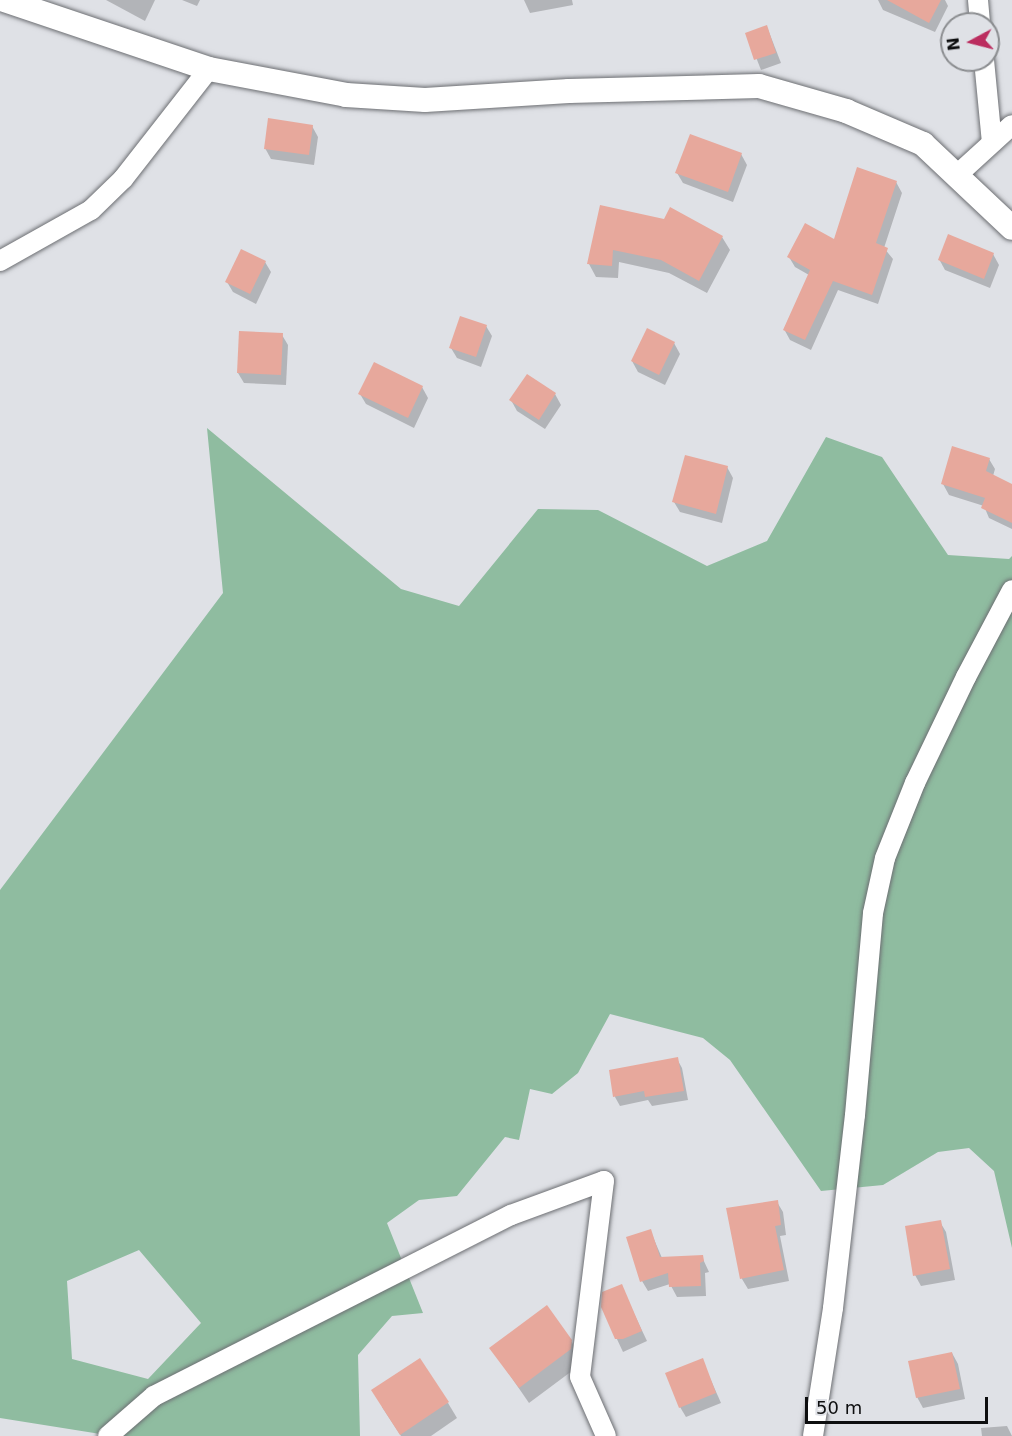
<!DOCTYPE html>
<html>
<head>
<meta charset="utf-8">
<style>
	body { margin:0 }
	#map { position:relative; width:1012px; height:1436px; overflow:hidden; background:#dfe1e6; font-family:"DejaVu Sans",sans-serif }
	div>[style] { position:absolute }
	.green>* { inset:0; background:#8fbca0 }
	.shadow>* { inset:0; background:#0003 }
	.building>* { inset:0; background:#e7a89c }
	.roads { filter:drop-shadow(0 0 2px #6d6f73) drop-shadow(0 0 2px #6d6f73) }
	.minor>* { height:20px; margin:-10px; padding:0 10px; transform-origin:10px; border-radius:10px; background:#fff }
	.tertiary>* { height:24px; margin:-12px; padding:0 12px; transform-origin:12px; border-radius:12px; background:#fff }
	span { translate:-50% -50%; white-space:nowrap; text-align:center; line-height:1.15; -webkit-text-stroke:5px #dfe1e6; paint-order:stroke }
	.north { position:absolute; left:940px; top:12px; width:60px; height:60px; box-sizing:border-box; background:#dfe1e6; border:2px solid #8b8d90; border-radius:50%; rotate:263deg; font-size:16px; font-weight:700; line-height:24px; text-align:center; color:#0d0e0f }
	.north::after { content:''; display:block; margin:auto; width:21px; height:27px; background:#bb2d5f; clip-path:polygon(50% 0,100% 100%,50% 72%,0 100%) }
	.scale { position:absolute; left:805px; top:1397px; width:183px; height:27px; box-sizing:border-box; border:3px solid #0d0e0f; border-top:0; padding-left:8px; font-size:18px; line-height:21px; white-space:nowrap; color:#0d0e0f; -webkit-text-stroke:4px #dfe1e6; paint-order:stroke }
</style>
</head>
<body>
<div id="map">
	<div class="green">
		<i style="clip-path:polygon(evenodd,207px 428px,401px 589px,459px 606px,538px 509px,598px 510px,707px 566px,767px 541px,826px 437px,882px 457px,948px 555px,1009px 559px,1012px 556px,1012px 1248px,994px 1171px,969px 1148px,938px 1152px,883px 1185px,821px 1191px,730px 1060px,703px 1038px,610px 1014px,578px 1073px,552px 1094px,530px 1089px,519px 1140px,505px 1137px,457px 1196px,419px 1200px,387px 1223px,423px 1313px,392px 1316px,358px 1355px,360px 1436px,113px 1436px,0 1418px,0 890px,223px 593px,207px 428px,139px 1250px,201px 1323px,148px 1379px,72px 1359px,67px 1281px,139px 1250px)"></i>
	</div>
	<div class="shadow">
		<i style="clip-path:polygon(106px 0,155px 0,145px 21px)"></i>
		<i style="clip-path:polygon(182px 0,200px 0,197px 6px)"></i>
		<i style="clip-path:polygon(524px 0,572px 0,573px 5px,530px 13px)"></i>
		<i style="clip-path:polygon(878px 0,945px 0,948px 6px,935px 32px,883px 10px)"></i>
		<i style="clip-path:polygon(767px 27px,781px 63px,761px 70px,747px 34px)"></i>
		<i style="clip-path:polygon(312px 126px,318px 137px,314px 165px,271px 159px,265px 148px)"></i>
		<i style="clip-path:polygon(741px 154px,747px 165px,733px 202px,683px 183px,677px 173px)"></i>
		<i style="clip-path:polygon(896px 182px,902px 193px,884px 248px,893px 259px,878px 304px,838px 290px,811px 350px,790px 340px,784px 329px,809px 275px,795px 267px,789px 257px,834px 241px)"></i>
		<i style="clip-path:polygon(601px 207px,722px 237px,730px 250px,707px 293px,669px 273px,619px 262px,618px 278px,596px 277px,589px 264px)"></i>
		<i style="clip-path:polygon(993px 254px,999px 265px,990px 288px,945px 270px,939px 259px)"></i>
		<i style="clip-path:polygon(265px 262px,271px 272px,256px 304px,233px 292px,227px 282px)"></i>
		<i style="clip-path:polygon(486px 326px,492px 336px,481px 367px,457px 358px,451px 348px)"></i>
		<i style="clip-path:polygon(282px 335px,288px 345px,286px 385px,244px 383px,238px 373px)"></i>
		<i style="clip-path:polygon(674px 343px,680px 354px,665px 385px,638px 372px,632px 361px)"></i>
		<i style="clip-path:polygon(527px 376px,555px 394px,561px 405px,545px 429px,517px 411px,511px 400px)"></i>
		<i style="clip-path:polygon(422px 387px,428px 398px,414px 428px,366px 404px,360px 394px)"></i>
		<i style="clip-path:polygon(989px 459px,995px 469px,993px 476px,1012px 485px,1012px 529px,989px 518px,984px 506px,949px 495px,943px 484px)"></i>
		<i style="clip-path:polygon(727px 467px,733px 478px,722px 523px,680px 512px,674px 502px)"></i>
		<i style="clip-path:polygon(677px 1059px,682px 1068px,688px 1100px,652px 1106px,648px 1100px,620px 1106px,615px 1097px,610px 1071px)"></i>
		<i style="clip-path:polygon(777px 1202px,783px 1212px,786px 1235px,780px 1236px,789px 1281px,748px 1289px,742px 1279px,728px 1209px)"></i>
		<i style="clip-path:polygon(940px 1222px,946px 1232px,955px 1280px,921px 1286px,915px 1275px)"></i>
		<i style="clip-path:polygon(650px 1230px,662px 1258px,702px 1257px,709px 1272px,705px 1273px,706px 1296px,677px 1297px,670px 1284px,648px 1291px,642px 1281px)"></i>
		<i style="clip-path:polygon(621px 1286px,647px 1341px,623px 1352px,602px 1307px)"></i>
		<i style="clip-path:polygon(571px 1341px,581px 1357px,580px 1365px,529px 1403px,491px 1348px)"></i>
		<i style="clip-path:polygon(952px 1353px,958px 1364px,965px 1399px,923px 1408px,917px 1397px)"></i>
		<i style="clip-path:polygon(702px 1360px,721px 1403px,686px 1417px,680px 1407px)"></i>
		<i style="clip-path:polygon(448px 1403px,457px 1418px,431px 1436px,401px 1436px,382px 1407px)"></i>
		<i style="clip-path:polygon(1007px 1426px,1012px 1436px,982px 1436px,981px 1428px)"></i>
	</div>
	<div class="building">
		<i style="clip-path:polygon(887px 0,941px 0,929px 23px)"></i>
		<i style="clip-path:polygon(767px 25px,776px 53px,754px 60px,745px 33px)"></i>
		<i style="clip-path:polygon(268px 118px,313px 125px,309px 155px,264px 149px)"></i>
		<i style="clip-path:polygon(690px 134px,742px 153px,728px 192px,675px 173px)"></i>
		<i style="clip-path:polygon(857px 167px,897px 181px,876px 243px,888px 248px,872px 295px,833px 281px,805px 340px,783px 330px,810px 270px,787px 257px,805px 223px,834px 239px)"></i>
		<i style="clip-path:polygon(600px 205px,664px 219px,670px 207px,723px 236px,699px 281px,661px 260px,613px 250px,612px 266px,587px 264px)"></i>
		<i style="clip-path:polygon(948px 234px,994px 253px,984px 279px,938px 260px)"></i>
		<i style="clip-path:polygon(241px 249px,266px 261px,250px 294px,225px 282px)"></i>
		<i style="clip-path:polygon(460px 316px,487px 325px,476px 357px,449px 348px)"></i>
		<i style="clip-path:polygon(647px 328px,675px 342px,659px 375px,631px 361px)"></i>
		<i style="clip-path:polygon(239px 331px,283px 333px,281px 375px,237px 373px)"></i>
		<i style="clip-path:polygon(374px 362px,423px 386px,408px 418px,358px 394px)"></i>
		<i style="clip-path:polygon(527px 374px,556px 393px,539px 420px,509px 400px)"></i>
		<i style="clip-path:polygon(952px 446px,990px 458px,986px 471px,1012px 484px,1012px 523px,981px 508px,985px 498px,941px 484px)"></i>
		<i style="clip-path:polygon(685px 455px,728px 466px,716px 514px,672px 502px)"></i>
		<i style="clip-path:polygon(678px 1057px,684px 1091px,645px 1097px,644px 1091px,613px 1097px,609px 1070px)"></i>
		<i style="clip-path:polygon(778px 1200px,781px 1225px,775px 1226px,784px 1270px,740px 1279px,726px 1208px)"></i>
		<i style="clip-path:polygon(941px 1220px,950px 1269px,913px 1276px,905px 1226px)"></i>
		<i style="clip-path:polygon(651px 1229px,660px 1257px,703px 1255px,704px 1261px,700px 1263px,701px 1286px,669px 1287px,668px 1273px,640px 1282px,626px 1237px)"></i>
		<i style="clip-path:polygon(622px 1284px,642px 1331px,623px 1339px,615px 1339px,601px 1307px,602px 1292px)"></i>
		<i style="clip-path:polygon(547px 1305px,572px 1340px,571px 1349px,519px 1388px,489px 1348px)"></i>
		<i style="clip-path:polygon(952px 1352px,960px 1389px,916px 1398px,908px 1361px)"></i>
		<i style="clip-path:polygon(420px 1358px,449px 1402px,400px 1435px,371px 1390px)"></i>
		<i style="clip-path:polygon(703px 1358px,716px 1393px,679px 1408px,665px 1373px)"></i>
	</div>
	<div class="roads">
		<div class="minor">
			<i style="left:978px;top:0;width:24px;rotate:85deg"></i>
			<i style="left:984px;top:60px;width:83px;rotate:84.5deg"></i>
			<i style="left:957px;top:175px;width:74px;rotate:-42.3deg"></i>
			<i style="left:0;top:261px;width:104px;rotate:-29.3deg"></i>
			<i style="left:91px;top:210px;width:45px;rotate:-44.1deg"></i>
			<i style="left:123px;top:179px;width:140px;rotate:-52deg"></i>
			<i style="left:108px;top:1436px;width:61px;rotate:-41deg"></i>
			<i style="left:154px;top:1396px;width:400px;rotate:-26.9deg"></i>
			<i style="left:511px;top:1215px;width:99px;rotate:-20.1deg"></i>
			<i style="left:604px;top:1181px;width:197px;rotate:97deg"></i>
			<i style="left:580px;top:1377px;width:64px;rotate:66.2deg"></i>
			<i style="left:813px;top:1436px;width:130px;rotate:-81.1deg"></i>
			<i style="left:833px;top:1308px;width:194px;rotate:-83.5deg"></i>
			<i style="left:855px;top:1115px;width:203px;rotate:-84.9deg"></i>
			<i style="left:873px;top:913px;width:56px;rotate:-77.7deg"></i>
			<i style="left:885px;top:858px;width:81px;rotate:-68.2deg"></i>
			<i style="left:915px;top:783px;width:118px;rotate:-64.3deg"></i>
			<i style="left:966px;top:677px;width:98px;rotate:-62.1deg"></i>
		</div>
		<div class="tertiary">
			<i style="left:4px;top:0;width:216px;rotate:18.6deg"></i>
			<i style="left:209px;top:69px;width:139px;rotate:10.7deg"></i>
			<i style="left:346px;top:95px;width:79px;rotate:3.6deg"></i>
			<i style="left:425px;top:100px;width:144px;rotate:-3.6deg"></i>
			<i style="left:569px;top:91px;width:190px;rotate:-1.5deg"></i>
			<i style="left:759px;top:86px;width:91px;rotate:16deg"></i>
			<i style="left:846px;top:111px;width:84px;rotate:23.2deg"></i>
			<i style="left:923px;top:144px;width:122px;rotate:43.3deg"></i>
		</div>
	</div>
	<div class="north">N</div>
	<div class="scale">50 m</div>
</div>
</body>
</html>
